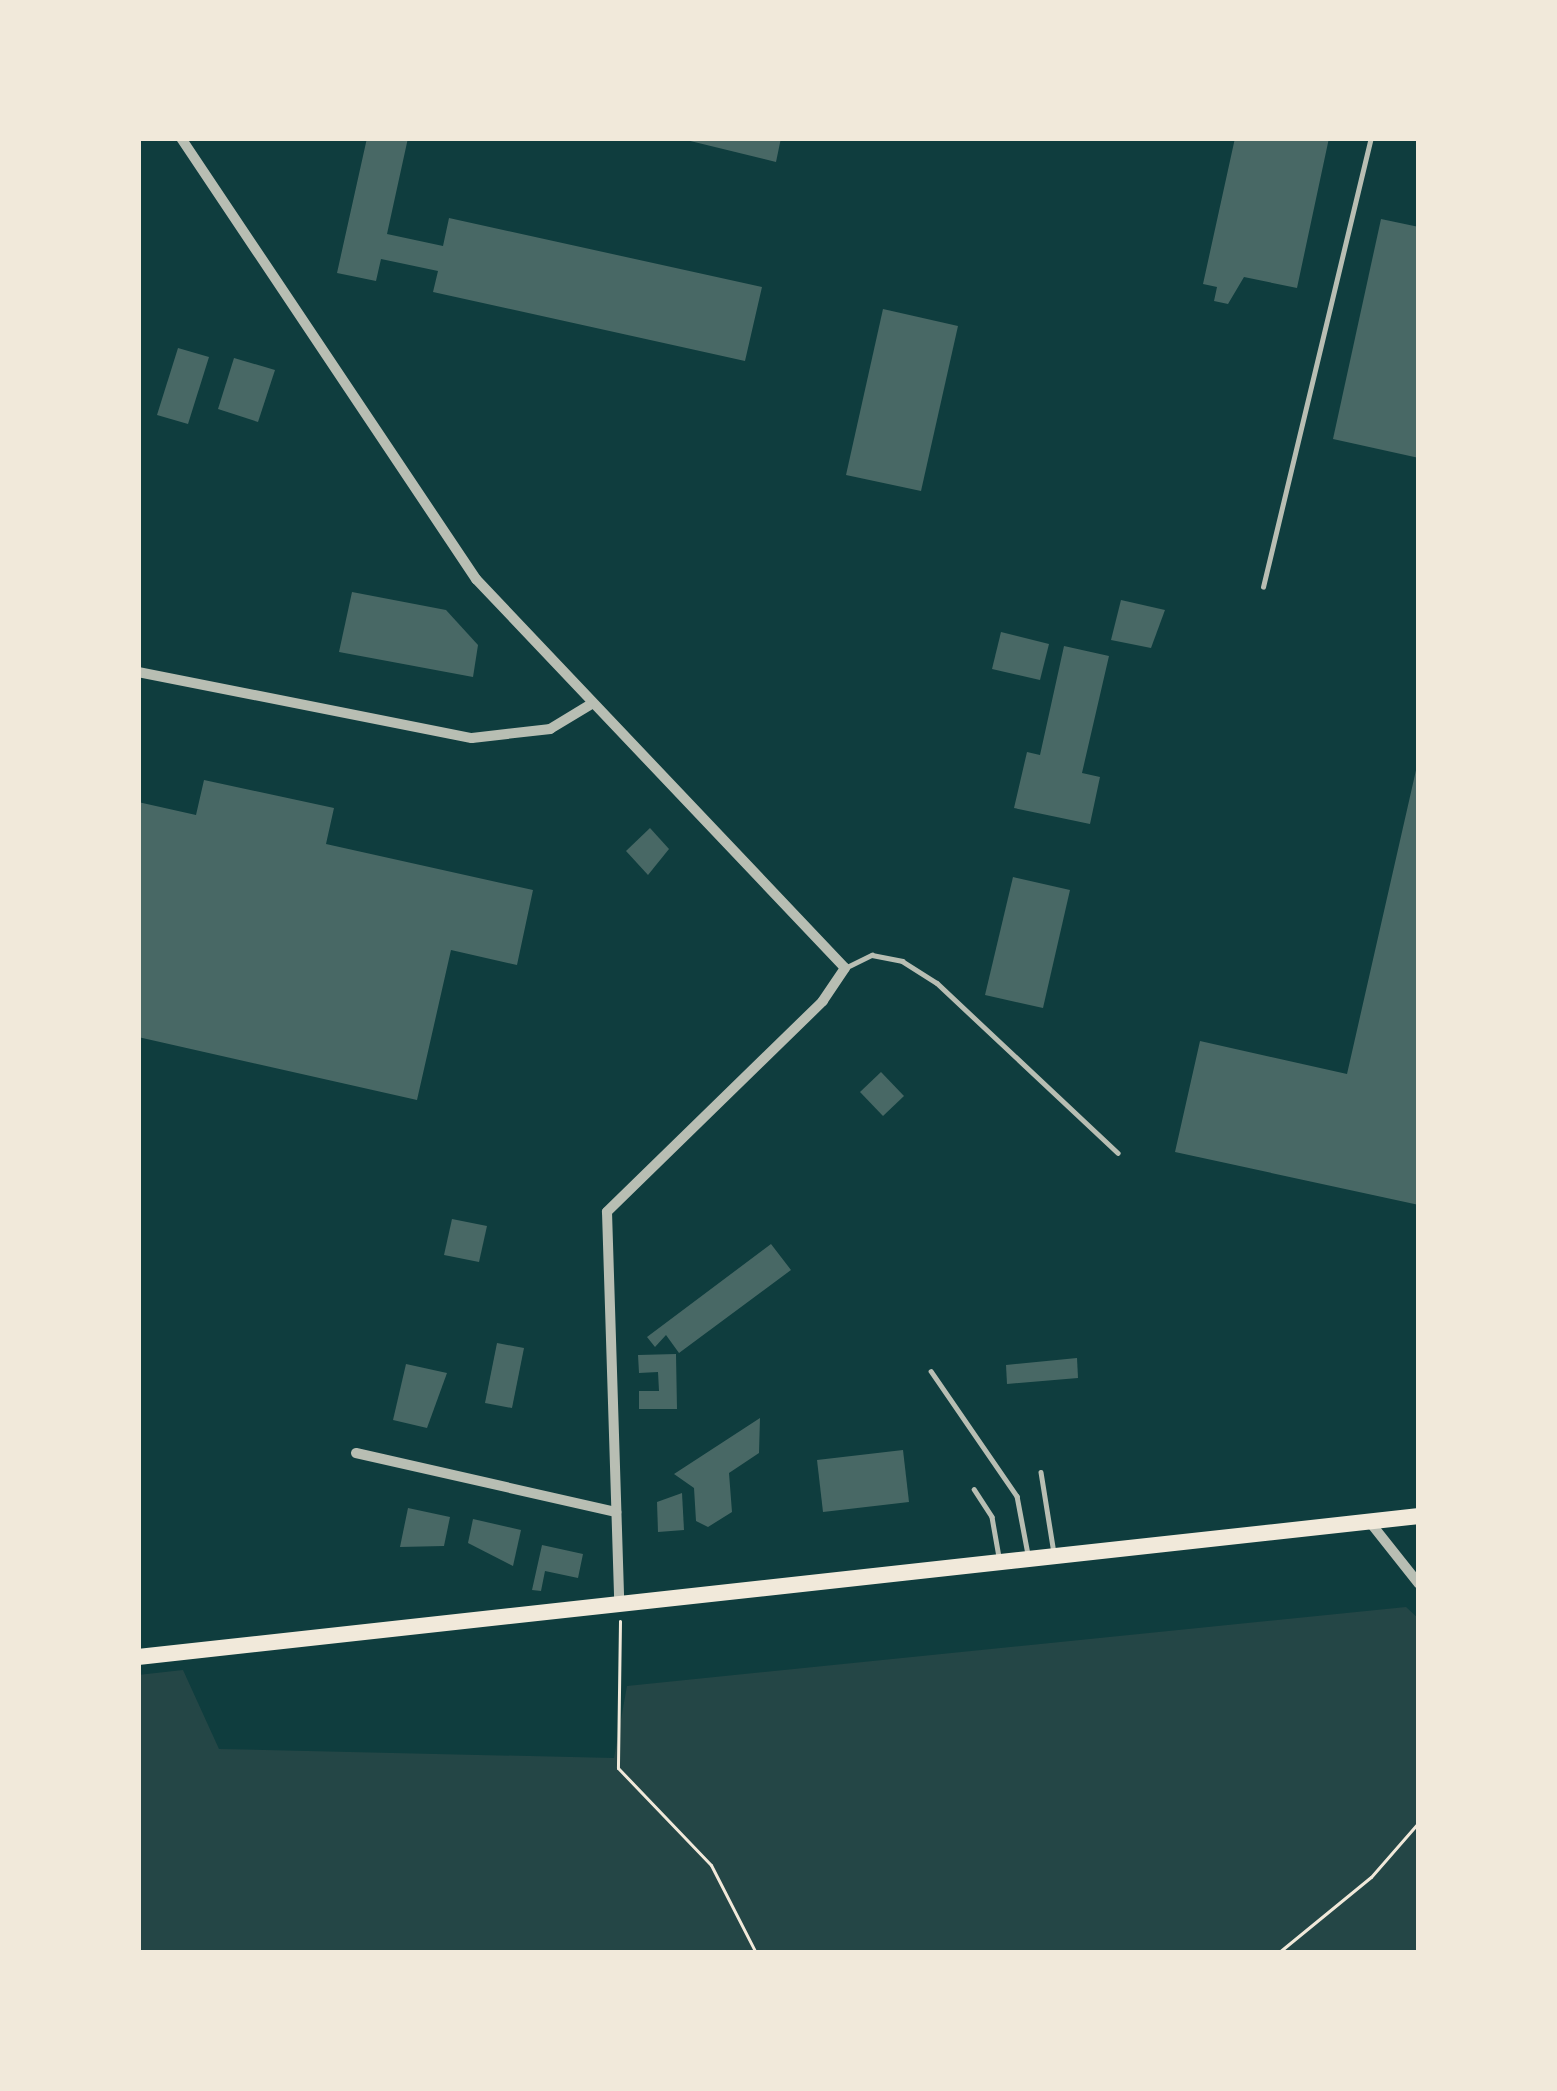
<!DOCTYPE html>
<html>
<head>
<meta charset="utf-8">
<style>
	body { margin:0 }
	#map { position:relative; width:1557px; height:2091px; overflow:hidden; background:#0f3d3e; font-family:"Noto Serif",serif }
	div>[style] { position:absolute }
	.green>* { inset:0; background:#244646 }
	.building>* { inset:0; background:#486865 }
	.path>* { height:3px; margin:-1.5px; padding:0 1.5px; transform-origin:1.5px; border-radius:1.5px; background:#f1e9da }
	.service>* { height:4.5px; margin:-2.25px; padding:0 2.25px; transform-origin:2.25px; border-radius:2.25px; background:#b8beb3 }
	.minor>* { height:10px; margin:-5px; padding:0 5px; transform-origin:5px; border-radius:5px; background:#b8beb3 }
	.primary>* { height:16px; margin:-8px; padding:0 8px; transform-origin:8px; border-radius:8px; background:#f1e9da }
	span { translate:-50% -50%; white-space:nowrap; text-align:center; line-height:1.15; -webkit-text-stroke:9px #f1e9da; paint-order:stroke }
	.frame { position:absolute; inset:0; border:141px solid #f1e9da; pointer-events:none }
</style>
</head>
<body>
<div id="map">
	<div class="green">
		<i style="clip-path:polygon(1406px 1607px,1419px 1619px,1419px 1953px,138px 1953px,138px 1675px,183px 1670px,219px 1749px,614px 1758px,627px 1686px)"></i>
	</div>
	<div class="building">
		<i style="clip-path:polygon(367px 138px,408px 138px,387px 234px,443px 246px,449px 218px,762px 287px,745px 361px,433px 292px,438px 271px,381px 259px,376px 281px,337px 273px)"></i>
		<i style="clip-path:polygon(678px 138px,781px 138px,776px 162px)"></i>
		<i style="clip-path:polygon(1235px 138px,1329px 138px,1297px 288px,1244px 277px,1228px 304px,1214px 301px,1217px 287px,1203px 284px)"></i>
		<i style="clip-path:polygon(1381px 219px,1419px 227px,1419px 458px,1333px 439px)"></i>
		<i style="clip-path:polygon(883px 309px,958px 326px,921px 491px,846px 475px)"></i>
		<i style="clip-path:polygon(178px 348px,209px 357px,188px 424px,157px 415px)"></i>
		<i style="clip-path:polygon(234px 358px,275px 370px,258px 422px,218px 409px)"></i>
		<i style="clip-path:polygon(352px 592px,446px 610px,478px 645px,473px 677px,339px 652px)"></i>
		<i style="clip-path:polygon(1121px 600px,1165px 610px,1151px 648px,1111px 640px)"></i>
		<i style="clip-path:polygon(1001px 632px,1049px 644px,1040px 680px,992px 669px)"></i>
		<i style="clip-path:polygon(1064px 646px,1109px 656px,1082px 773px,1100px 777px,1090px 824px,1014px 808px,1027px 752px,1040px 755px)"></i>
		<i style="clip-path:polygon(1419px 757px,1419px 1205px,1175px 1152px,1200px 1041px,1347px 1074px)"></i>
		<i style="clip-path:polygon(204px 780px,334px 808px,326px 844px,533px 890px,517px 965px,451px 950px,417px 1100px,138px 1037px,138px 802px,196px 815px)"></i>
		<i style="clip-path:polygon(650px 828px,669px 849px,648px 875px,626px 851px)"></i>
		<i style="clip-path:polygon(1013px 877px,1070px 890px,1043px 1008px,985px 995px)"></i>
		<i style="clip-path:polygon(881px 1072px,904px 1096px,883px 1116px,860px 1092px)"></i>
		<i style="clip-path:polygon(452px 1219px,487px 1226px,479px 1262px,444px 1255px)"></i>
		<i style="clip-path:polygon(771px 1244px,791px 1270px,679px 1353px,666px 1335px,655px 1347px,647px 1337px)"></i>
		<i style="clip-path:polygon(497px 1343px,524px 1348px,512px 1408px,485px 1403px)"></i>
		<i style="clip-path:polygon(676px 1354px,677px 1409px,639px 1409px,639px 1391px,659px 1391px,658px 1372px,639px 1373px,638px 1355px)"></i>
		<i style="clip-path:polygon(1077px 1358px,1078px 1378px,1007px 1384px,1006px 1365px)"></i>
		<i style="clip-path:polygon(406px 1364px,447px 1373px,427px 1428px,393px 1420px)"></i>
		<i style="clip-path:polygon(760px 1418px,759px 1453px,729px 1473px,732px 1512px,708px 1527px,696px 1521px,694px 1488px,674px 1474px)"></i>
		<i style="clip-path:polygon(903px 1450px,909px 1502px,823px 1512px,817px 1460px)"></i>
		<i style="clip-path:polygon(682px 1493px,684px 1530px,658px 1532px,657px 1502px)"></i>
		<i style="clip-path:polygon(408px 1508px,450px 1517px,444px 1546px,400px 1547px)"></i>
		<i style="clip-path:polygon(473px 1519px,521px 1530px,513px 1566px,468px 1543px)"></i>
		<i style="clip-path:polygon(542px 1545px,583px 1554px,578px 1578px,545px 1571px,541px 1591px,532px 1590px)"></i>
	</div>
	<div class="path">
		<i style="left:620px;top:1621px;width:147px;rotate:90.8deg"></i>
		<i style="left:618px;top:1768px;width:134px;rotate:46.2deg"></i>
		<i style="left:711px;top:1865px;width:99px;rotate:62.9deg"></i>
		<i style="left:1278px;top:1953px;width:120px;rotate:-39.3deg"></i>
		<i style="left:1371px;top:1877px;width:73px;rotate:-48.9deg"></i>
	</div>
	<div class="service">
		<i style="left:1263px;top:587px;width:462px;rotate:-76.5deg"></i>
		<i style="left:845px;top:968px;width:30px;rotate:-26deg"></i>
		<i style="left:872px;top:955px;width:31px;rotate:11deg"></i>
		<i style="left:902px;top:961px;width:41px;rotate:32.2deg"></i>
		<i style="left:937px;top:983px;width:248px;rotate:43.2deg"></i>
		<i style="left:931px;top:1371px;width:152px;rotate:55.5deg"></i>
		<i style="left:1017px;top:1496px;width:59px;rotate:79.3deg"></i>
		<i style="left:1041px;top:1472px;width:82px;rotate:80.9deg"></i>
		<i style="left:974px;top:1489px;width:33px;rotate:57deg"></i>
		<i style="left:992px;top:1517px;width:39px;rotate:80deg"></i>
	</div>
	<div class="minor">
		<i style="left:181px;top:138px;width:531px;rotate:56.22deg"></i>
		<i style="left:476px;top:579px;width:536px;rotate:46.51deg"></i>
		<i style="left:845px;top:968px;width:40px;rotate:124deg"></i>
		<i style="left:823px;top:1001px;width:302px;rotate:135.7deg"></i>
		<i style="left:607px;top:1212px;width:391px;rotate:88.2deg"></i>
		<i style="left:138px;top:672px;width:340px;rotate:11.2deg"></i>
		<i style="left:472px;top:738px;width:79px;rotate:-6.6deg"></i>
		<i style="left:550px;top:729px;width:50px;rotate:-31.2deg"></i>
		<i style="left:356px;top:1453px;width:267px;rotate:12.8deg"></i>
		<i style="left:1369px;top:1521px;width:80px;rotate:51.6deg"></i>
	</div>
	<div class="primary">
		<i style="left:138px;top:1657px;width:1289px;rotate:-6.28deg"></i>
	</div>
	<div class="frame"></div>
</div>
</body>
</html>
